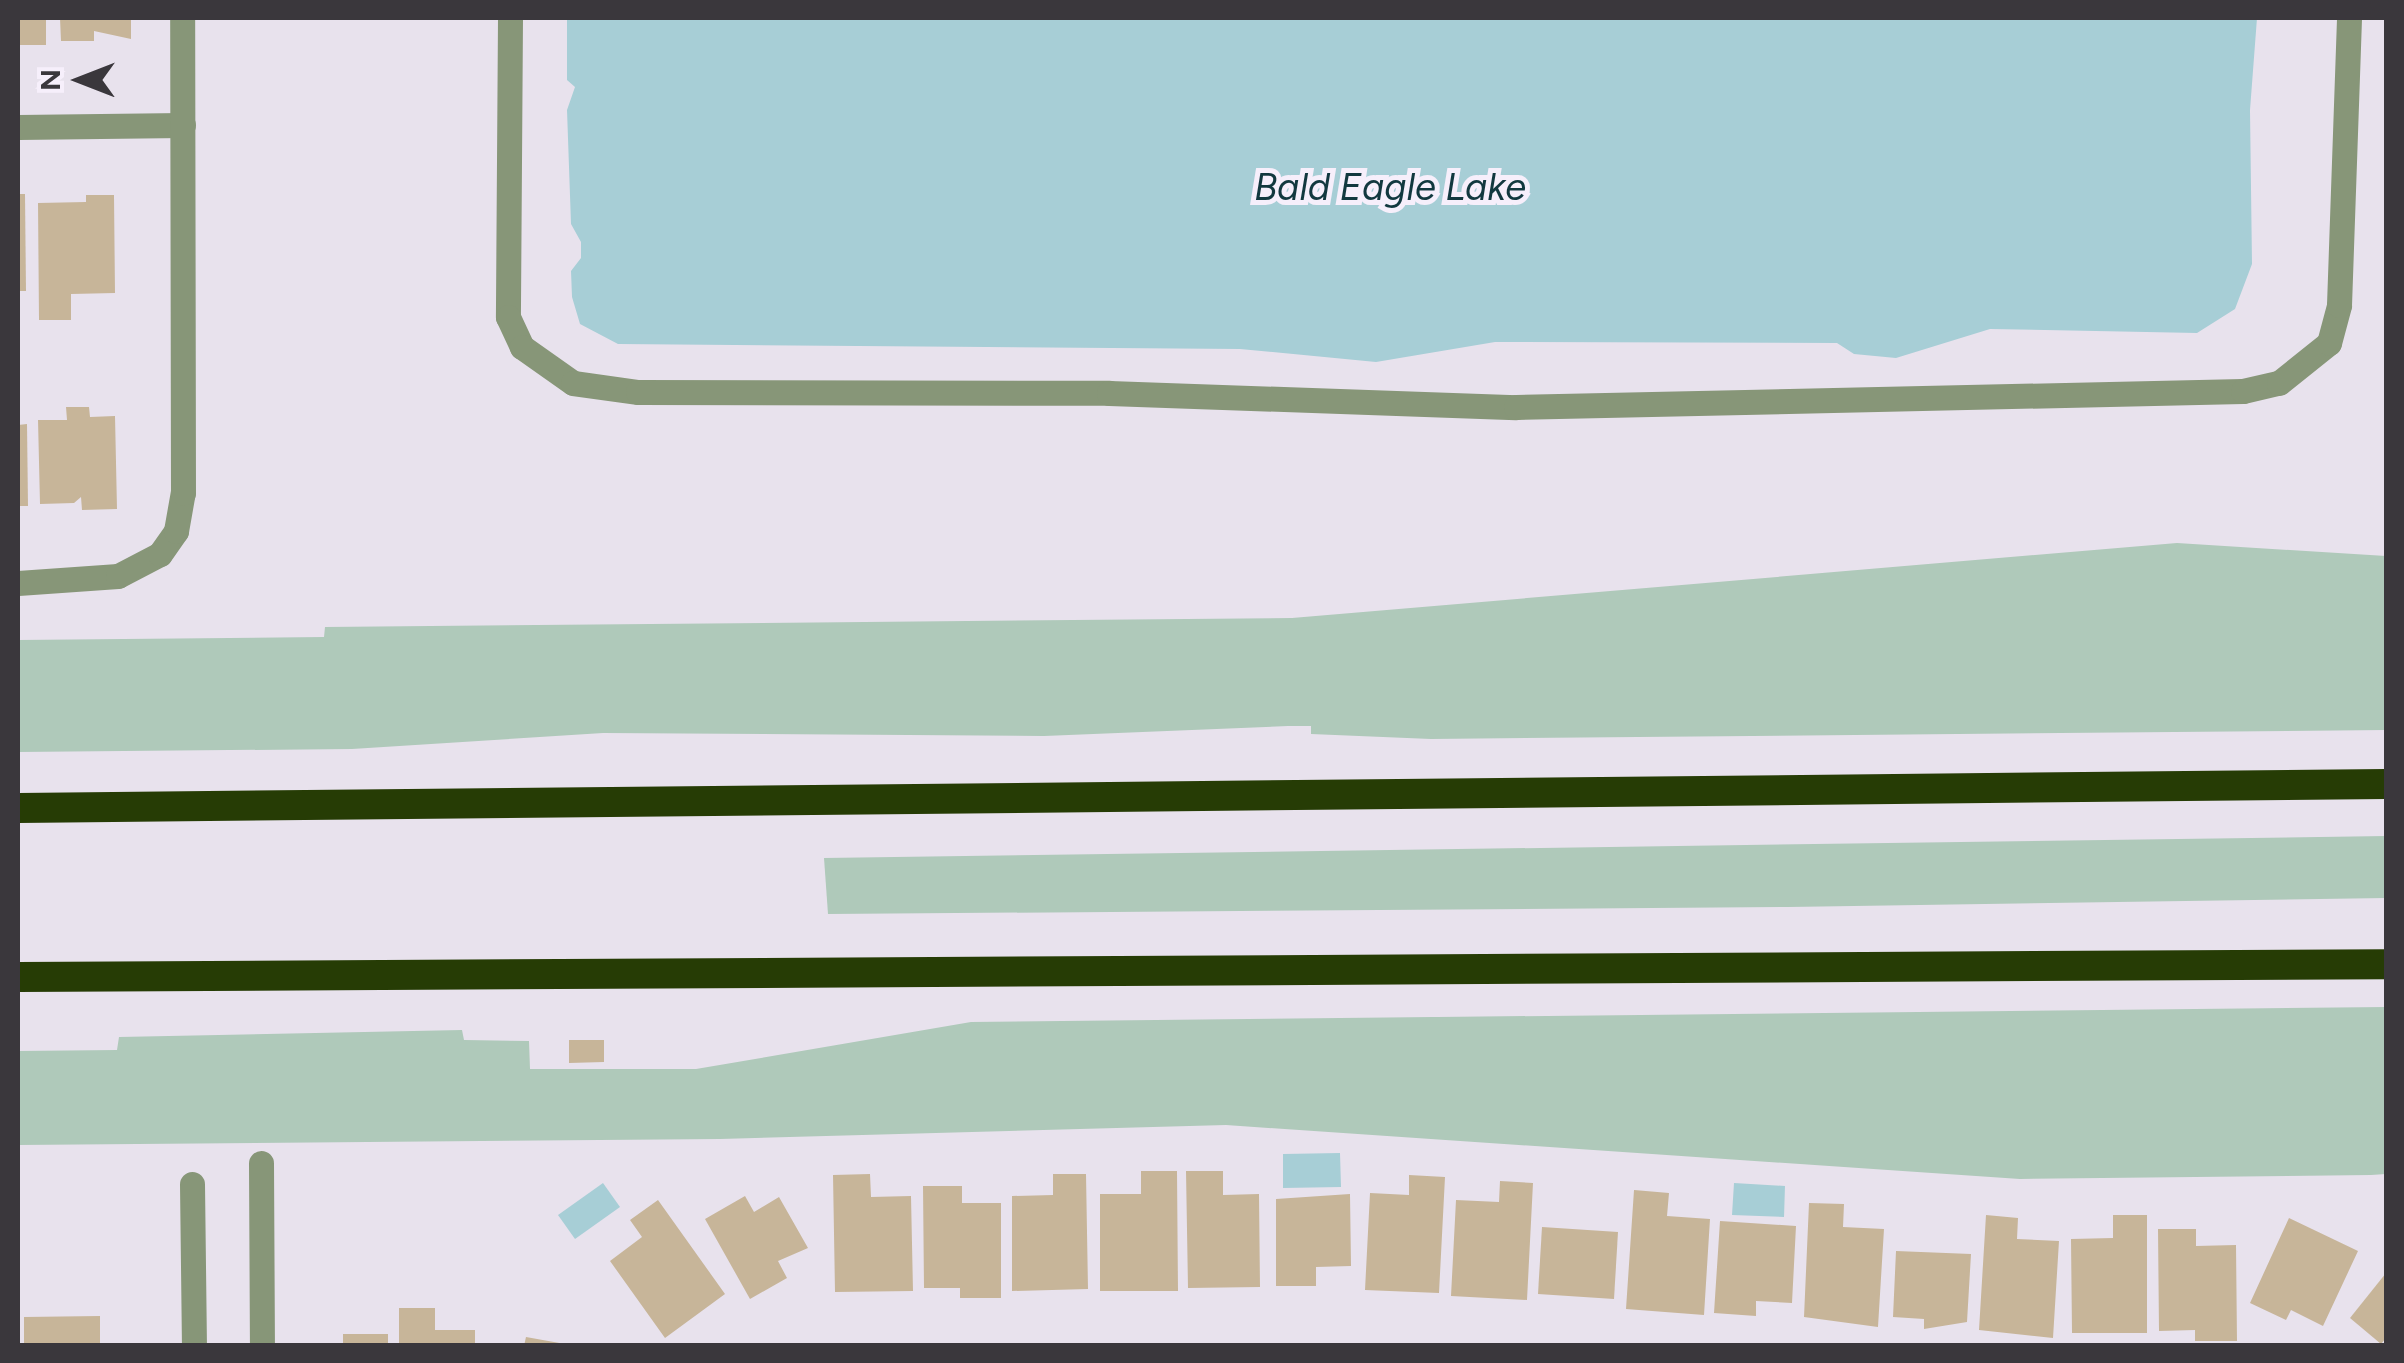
<!DOCTYPE html>
<html>
<head>
<meta charset="utf-8">
<style>
	body { margin:0 }
	#map { position:relative; width:2404px; height:1363px; overflow:hidden; background:#e8e2ed; font-family:Figtree,sans-serif }
	div>[style] { position:absolute }
	.green>* { inset:0; background:#afc9ba }
	.water>* { inset:0; background:#a7ced6 }
	.building>* { inset:0; background:#c7b599 }
	.minor>* { height:25px; margin:-12.5px; padding:0 12.5px; transform-origin:12.5px; border-radius:12.5px; background:#879678 }
	.highway>* { height:30px; margin:-15px; padding:0 15px; transform-origin:15px; border-radius:15px; background:#263c05 }
	span { translate:-50% -50%; white-space:nowrap; text-align:center; line-height:1.15; -webkit-text-stroke:10px #f6effb; paint-order:stroke }
	.water-label { font-size:38px; color:#12383f; font-style:italic }
	.frame { position:absolute; inset:0; border:20px solid #3a373c; pointer-events:none }
	.north { position:absolute; left:30px; top:30px; width:100px; height:100px; -webkit-text-stroke:8px #f6effb; paint-order:stroke; rotate:270deg; font-size:28px; font-weight:700; line-height:40px; text-align:center; color:#3a373c }
	.north::after { content:''; display:block; margin:auto; width:35px; height:45px; background:#3a373c; clip-path:polygon(50% 0,100% 100%,50% 72%,0 100%) }
</style>
</head>
<body>
<div id="map">
	<div class="green">
		<i style="clip-path:polygon(2177px 543px,2386px 556px,2386px 730px,1431px 739px,1311px 734px,1311px 726px,1288px 726px,1044px 736px,603px 733px,352px 749px,18px 752px,18px 640px,324px 637px,325px 627px,1292px 618px)"></i>
		<i style="clip-path:polygon(2386px 836px,2386px 898px,1788px 907px,828px 914px,824px 858px)"></i>
		<i style="clip-path:polygon(2386px 1007px,2386px 1174px,2371px 1175px,2020px 1179px,1226px 1125px,720px 1139px,18px 1145px,18px 1051px,117px 1050px,119px 1037px,462px 1030px,464px 1040px,529px 1041px,530px 1069px,696px 1069px,971px 1022px)"></i>
	</div>
	<div class="water">
		<i style="clip-path:polygon(567px 18px,2257px 18px,2250px 110px,2252px 264px,2235px 309px,2197px 333px,1990px 329px,1896px 358px,1854px 354px,1837px 343px,1495px 342px,1376px 362px,1240px 349px,618px 344px,580px 324px,572px 297px,571px 271px,581px 258px,581px 242px,571px 224px,567px 110px,575px 87px,567px 80px)"></i>
		<i style="clip-path:polygon(1340px 1153px,1341px 1187px,1283px 1188px,1283px 1154px)"></i>
		<i style="clip-path:polygon(603px 1183px,620px 1207px,575px 1239px,558px 1215px)"></i>
		<i style="clip-path:polygon(1734px 1183px,1785px 1186px,1784px 1217px,1732px 1215px)"></i>
	</div>
	<div class="building">
		<i style="clip-path:polygon(18px 18px,46px 18px,46px 45px,18px 45px)"></i>
		<i style="clip-path:polygon(60px 18px,131px 18px,131px 39px,94px 31px,94px 41px,61px 41px)"></i>
		<i style="clip-path:polygon(18px 194px,25px 194px,26px 291px,18px 291px)"></i>
		<i style="clip-path:polygon(86px 195px,114px 195px,115px 293px,71px 294px,71px 320px,39px 320px,38px 203px,86px 202px)"></i>
		<i style="clip-path:polygon(66px 407px,89px 407px,90px 417px,115px 416px,117px 509px,82px 510px,81px 497px,74px 503px,40px 504px,38px 420px,67px 420px)"></i>
		<i style="clip-path:polygon(27px 424px,28px 506px,18px 506px,18px 425px)"></i>
		<i style="clip-path:polygon(569px 1040px,604px 1040px,604px 1062px,569px 1063px)"></i>
		<i style="clip-path:polygon(1141px 1171px,1177px 1171px,1178px 1291px,1100px 1291px,1100px 1194px,1141px 1194px)"></i>
		<i style="clip-path:polygon(1186px 1171px,1223px 1171px,1223px 1195px,1259px 1194px,1260px 1287px,1188px 1288px)"></i>
		<i style="clip-path:polygon(870px 1174px,871px 1197px,911px 1196px,913px 1291px,835px 1292px,833px 1175px)"></i>
		<i style="clip-path:polygon(1053px 1174px,1086px 1174px,1088px 1289px,1012px 1291px,1012px 1196px,1053px 1195px)"></i>
		<i style="clip-path:polygon(1409px 1175px,1445px 1177px,1439px 1293px,1365px 1290px,1370px 1193px,1409px 1195px)"></i>
		<i style="clip-path:polygon(1500px 1181px,1533px 1183px,1527px 1300px,1451px 1296px,1456px 1200px,1499px 1202px)"></i>
		<i style="clip-path:polygon(923px 1186px,962px 1186px,962px 1203px,1001px 1203px,1001px 1298px,960px 1298px,960px 1288px,924px 1288px)"></i>
		<i style="clip-path:polygon(1634px 1190px,1669px 1193px,1667px 1216px,1710px 1219px,1704px 1315px,1626px 1309px)"></i>
		<i style="clip-path:polygon(1350px 1194px,1351px 1266px,1316px 1267px,1316px 1286px,1276px 1286px,1276px 1199px)"></i>
		<i style="clip-path:polygon(745px 1196px,754px 1212px,779px 1197px,808px 1248px,778px 1261px,787px 1278px,750px 1299px,705px 1219px)"></i>
		<i style="clip-path:polygon(658px 1200px,725px 1294px,665px 1338px,610px 1261px,642px 1237px,630px 1220px)"></i>
		<i style="clip-path:polygon(1809px 1203px,1844px 1204px,1843px 1227px,1884px 1229px,1878px 1327px,1804px 1317px)"></i>
		<i style="clip-path:polygon(1986px 1215px,2018px 1218px,2017px 1239px,2059px 1241px,2053px 1338px,1979px 1330px)"></i>
		<i style="clip-path:polygon(2113px 1215px,2147px 1215px,2147px 1333px,2072px 1333px,2071px 1239px,2113px 1238px)"></i>
		<i style="clip-path:polygon(2289px 1218px,2358px 1251px,2323px 1326px,2291px 1310px,2286px 1320px,2250px 1303px)"></i>
		<i style="clip-path:polygon(1720px 1221px,1796px 1226px,1792px 1303px,1756px 1301px,1756px 1316px,1714px 1313px)"></i>
		<i style="clip-path:polygon(1542px 1227px,1618px 1232px,1614px 1299px,1538px 1294px)"></i>
		<i style="clip-path:polygon(2158px 1229px,2196px 1229px,2196px 1246px,2236px 1245px,2237px 1341px,2195px 1341px,2195px 1330px,2159px 1331px)"></i>
		<i style="clip-path:polygon(1896px 1251px,1971px 1254px,1967px 1322px,1924px 1329px,1924px 1319px,1893px 1317px)"></i>
		<i style="clip-path:polygon(2386px 1273px,2386px 1338px,2381px 1344px,2350px 1318px)"></i>
		<i style="clip-path:polygon(399px 1308px,435px 1308px,435px 1330px,475px 1330px,475px 1346px,399px 1346px)"></i>
		<i style="clip-path:polygon(100px 1316px,100px 1346px,24px 1346px,24px 1317px)"></i>
		<i style="clip-path:polygon(343px 1334px,388px 1334px,388px 1346px,343px 1346px)"></i>
		<i style="clip-path:polygon(526px 1337px,565px 1344px,565px 1346px,524px 1346px)"></i>
	</div>
	<div class="minor">
		<i style="left:510px;top:18px;width:299px;rotate:90.4deg"></i>
		<i style="left:508px;top:317px;width:33px;rotate:65deg"></i>
		<i style="left:522px;top:347px;width:62px;rotate:35.2deg"></i>
		<i style="left:573px;top:383px;width:66px;rotate:7.9deg"></i>
		<i style="left:638px;top:392px;width:471px;rotate:0.1deg"></i>
		<i style="left:1109px;top:393px;width:407px;rotate:2deg"></i>
		<i style="left:1516px;top:407px;width:727px;rotate:-1.26deg"></i>
		<i style="left:2243px;top:391px;width:37px;rotate:-13deg"></i>
		<i style="left:2279px;top:383px;width:64px;rotate:-38.7deg"></i>
		<i style="left:2329px;top:343px;width:39px;rotate:-75deg"></i>
		<i style="left:2339px;top:305px;width:287px;rotate:-88deg"></i>
		<i style="left:18px;top:127px;width:165px;rotate:-0.7deg"></i>
		<i style="left:18px;top:583px;width:100px;rotate:-4deg"></i>
		<i style="left:118px;top:576px;width:47px;rotate:-27.6deg"></i>
		<i style="left:160px;top:554px;width:28px;rotate:-55deg"></i>
		<i style="left:176px;top:531px;width:39px;rotate:-80deg"></i>
		<i style="left:183px;top:493px;width:475px;rotate:-90.1deg"></i>
		<i style="left:261px;top:1163px;width:183px;rotate:89.7deg"></i>
		<i style="left:192px;top:1184px;width:162px;rotate:89.3deg"></i>
	</div>
	<div class="highway">
		<i style="left:18px;top:808px;width:2368px;rotate:-0.58deg"></i>
		<i style="left:18px;top:977px;width:2368px;rotate:-0.31deg"></i>
	</div>
	<div class="water-label">
		<span style="left:1390px;top:188px">Bald Eagle Lake</span>
	</div>
	<div class="frame"></div>
	<div class="north">N</div>
</div>
</body>
</html>
